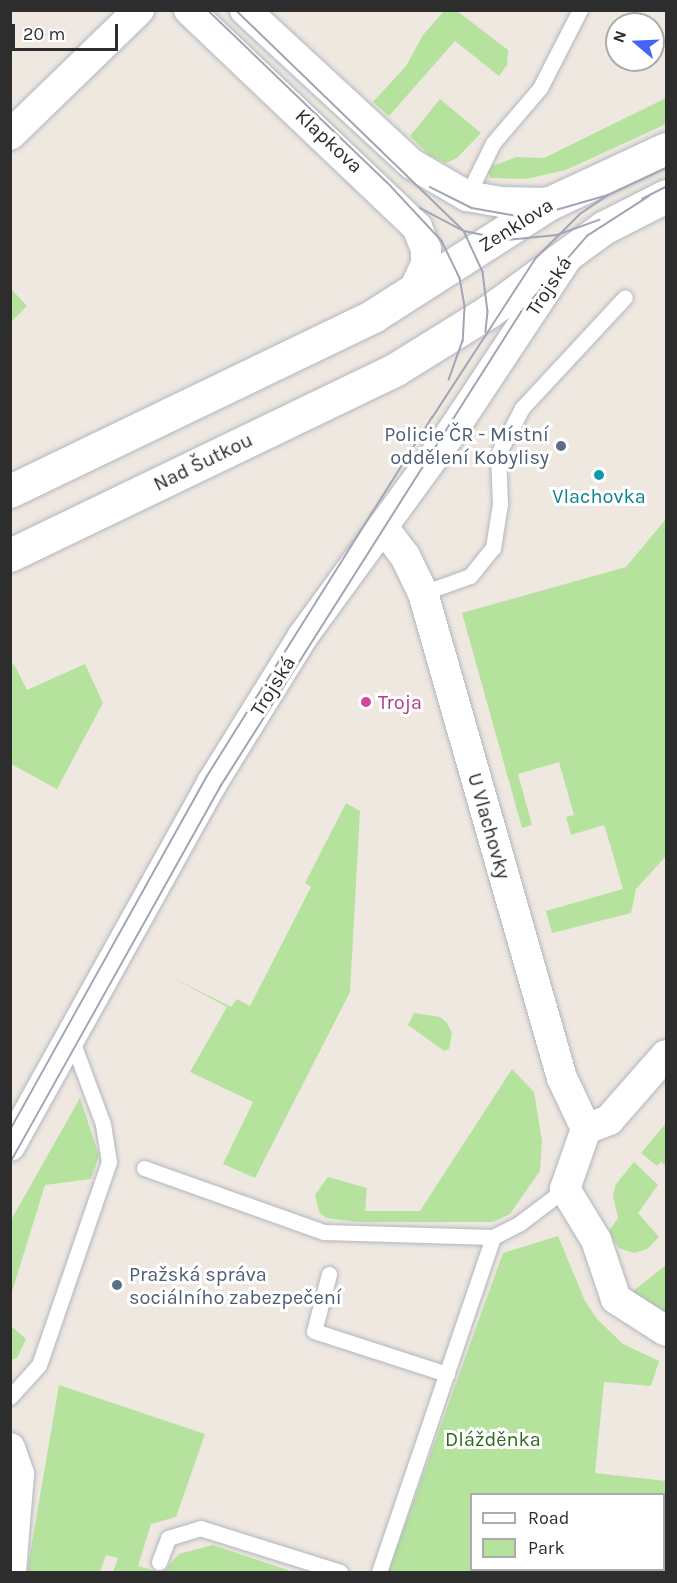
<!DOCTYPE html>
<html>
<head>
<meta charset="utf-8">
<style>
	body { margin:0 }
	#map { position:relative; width:677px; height:1583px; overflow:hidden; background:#eee8e0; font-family:Karla,sans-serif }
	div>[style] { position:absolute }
	.green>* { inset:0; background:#b5e39e }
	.roads { filter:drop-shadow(0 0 2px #b3b6c0) drop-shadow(0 0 2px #b3b6c0) }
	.service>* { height:15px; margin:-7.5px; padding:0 7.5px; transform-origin:7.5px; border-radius:7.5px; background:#fff }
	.minor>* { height:30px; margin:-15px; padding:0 15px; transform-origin:15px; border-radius:15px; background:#fff }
	.secondary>* { height:33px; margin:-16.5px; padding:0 16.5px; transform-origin:16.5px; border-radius:16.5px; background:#fff }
	.tram>* { height:1.5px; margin:-0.75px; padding:0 0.75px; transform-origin:0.75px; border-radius:0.75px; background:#a3a5b7 }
	.dots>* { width:16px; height:16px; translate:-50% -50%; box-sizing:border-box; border:3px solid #fff; border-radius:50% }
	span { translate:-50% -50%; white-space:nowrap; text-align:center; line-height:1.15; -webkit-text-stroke:6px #fff; paint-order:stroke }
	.street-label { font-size:20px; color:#2d2d2d }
	.service-label { font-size:20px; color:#4e5e75 }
	.right { translate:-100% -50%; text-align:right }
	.left { translate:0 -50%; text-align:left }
	.culture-label { font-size:20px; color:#0d838f }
	.hotel-label { font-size:20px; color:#b23c85 }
	.park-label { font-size:20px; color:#2c6b1d }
	.frame { position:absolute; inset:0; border:12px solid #2d2d2d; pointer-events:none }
	.legend { position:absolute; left:470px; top:1493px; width:195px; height:78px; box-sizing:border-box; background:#fff; border:2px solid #ababab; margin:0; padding:8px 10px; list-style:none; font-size:18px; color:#2d2d2d }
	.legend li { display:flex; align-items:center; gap:12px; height:30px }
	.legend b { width:30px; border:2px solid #ababab }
	.north { position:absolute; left:605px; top:12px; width:60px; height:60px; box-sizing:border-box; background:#fff; border:2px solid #ababab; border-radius:50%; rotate:289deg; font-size:16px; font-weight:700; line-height:24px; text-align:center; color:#2d2d2d }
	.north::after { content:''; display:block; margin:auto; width:21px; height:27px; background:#4563f6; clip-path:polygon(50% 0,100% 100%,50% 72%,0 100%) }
	.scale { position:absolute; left:12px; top:24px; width:106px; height:27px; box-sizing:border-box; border:3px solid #2d2d2d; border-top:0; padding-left:8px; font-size:18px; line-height:21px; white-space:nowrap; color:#2d2d2d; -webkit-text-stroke:4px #fff; paint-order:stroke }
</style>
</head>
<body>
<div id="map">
	<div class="green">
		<i style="clip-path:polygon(445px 10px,457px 11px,508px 50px,507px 65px,499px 76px,455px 41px,389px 116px,373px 102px,406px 66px,423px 35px)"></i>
		<i style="clip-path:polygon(666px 98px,666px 124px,566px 170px,526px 179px,490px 178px,488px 171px,492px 166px,517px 157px,544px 158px)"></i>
		<i style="clip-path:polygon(440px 99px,481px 133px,457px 158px,446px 163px,429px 155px,410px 136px)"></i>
		<i style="clip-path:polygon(11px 289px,27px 306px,11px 322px)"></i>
		<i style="clip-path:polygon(666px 519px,666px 856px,636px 889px,631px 913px,552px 933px,546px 911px,623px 889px,610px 844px,604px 825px,571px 835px,566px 817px,574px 815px,559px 762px,518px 774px,532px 825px,522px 828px,462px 613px,626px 567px)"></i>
		<i style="clip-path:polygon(14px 664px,27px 690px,85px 664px,103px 703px,57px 789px,11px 764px,10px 666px)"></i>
		<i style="clip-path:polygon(346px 803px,360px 811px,350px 992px,255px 1178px,223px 1164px,253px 1102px,190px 1072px,227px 1007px,166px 974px,231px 1007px,237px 999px,250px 1006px,311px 887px,305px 883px)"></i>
		<i style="clip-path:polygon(414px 1013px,440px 1017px,447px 1023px,452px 1033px,449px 1049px,444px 1051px,408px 1025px)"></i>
		<i style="clip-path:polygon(512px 1069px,534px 1092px,542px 1141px,540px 1171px,510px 1214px,493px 1222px,357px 1222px,326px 1218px,319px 1212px,315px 1195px,328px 1177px,367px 1188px,365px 1211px,420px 1211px)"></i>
		<i style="clip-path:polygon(80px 1098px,99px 1156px,91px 1179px,45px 1185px,11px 1295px,11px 1220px)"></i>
		<i style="clip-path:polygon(666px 1123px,666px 1166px,661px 1162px,657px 1166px,641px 1153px)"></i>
		<i style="clip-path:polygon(634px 1162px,658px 1185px,638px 1213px,659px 1237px,647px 1249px,634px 1253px,619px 1248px,608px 1232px,618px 1218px,613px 1195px,616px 1184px)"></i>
		<i style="clip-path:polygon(evenodd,558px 1236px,585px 1301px,597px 1319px,623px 1344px,659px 1361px,651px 1386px,604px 1382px,595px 1473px,666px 1481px,666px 1572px,388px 1572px,503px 1253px,558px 1236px,472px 1494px,664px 1494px,664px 1570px,472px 1570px,472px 1494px)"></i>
		<i style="clip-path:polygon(666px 1265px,666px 1317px,632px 1292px)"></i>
		<i style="clip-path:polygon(10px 1325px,26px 1339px,17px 1358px,11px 1360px)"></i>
		<i style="clip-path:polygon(59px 1385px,205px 1434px,176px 1517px,151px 1524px,138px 1566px,160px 1572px,113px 1572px,118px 1558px,106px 1555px,100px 1572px,27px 1572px)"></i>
		<i style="clip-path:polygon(213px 1545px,293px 1572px,163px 1572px,179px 1554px)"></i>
	</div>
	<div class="roads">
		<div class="service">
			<i style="left:467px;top:196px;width:59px;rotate:-63.9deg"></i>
			<i style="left:493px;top:143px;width:72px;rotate:-49.5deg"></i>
			<i style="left:540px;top:88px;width:88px;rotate:-62.9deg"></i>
			<i style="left:423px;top:593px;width:50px;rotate:-19.9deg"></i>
			<i style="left:470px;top:576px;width:36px;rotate:-51deg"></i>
			<i style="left:493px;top:548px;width:45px;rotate:-81deg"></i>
			<i style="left:500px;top:504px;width:50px;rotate:-92.3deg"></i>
			<i style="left:498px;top:454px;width:52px;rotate:-62.4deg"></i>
			<i style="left:522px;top:408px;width:151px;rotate:-47.1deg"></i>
			<i style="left:144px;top:1168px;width:191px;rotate:19.6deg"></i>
			<i style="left:324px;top:1232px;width:169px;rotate:1.7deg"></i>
			<i style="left:493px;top:1237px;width:30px;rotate:-27deg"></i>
			<i style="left:520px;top:1223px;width:56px;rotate:-37.1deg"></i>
			<i style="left:329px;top:1274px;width:59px;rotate:104.7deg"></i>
			<i style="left:314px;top:1331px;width:140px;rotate:17.9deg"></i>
			<i style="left:10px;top:1397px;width:43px;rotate:-47.8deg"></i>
			<i style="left:39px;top:1365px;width:215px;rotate:-71deg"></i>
			<i style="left:109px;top:1162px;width:38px;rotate:-99deg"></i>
			<i style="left:103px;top:1124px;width:92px;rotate:-110.4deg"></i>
			<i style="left:159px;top:1562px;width:26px;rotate:-69deg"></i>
			<i style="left:168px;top:1538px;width:34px;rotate:-17deg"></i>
			<i style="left:200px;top:1528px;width:147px;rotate:17.4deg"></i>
			<i style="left:379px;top:1572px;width:354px;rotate:-71.2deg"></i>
		</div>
		<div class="minor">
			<i style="left:189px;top:10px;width:315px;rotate:43.6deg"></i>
			<i style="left:417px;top:227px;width:24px;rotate:68deg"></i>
			<i style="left:426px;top:249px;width:15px;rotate:90deg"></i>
			<i style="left:426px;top:264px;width:29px;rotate:115deg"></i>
			<i style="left:245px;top:10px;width:227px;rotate:42.7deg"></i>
			<i style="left:412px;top:164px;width:64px;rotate:30.2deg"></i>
			<i style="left:467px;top:196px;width:35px;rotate:10deg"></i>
			<i style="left:501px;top:202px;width:49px;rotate:1.2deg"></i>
			<i style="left:10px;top:135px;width:180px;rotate:-44.1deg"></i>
			<i style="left:383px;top:527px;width:36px;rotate:53deg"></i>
			<i style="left:405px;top:556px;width:41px;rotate:64.1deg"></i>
			<i style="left:423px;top:593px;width:505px;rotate:74.01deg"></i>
			<i style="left:562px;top:1078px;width:56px;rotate:64.8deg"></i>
			<i style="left:586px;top:1129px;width:64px;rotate:109.3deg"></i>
			<i style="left:565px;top:1189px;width:60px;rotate:58.7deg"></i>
			<i style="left:596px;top:1240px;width:62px;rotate:71.3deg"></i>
			<i style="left:616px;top:1299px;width:59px;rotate:32.6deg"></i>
			<i style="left:586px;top:1129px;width:25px;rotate:-21deg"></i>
			<i style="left:609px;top:1120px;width:86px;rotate:-48.8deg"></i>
			<i style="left:10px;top:1146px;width:415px;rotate:-60.9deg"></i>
			<i style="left:212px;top:783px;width:173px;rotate:-58.2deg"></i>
			<i style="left:303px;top:636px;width:255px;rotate:-53.9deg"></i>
			<i style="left:453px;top:430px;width:206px;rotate:-56.5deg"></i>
			<i style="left:10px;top:1448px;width:28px;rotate:71deg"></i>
			<i style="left:19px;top:1474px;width:98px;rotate:94.7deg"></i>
		</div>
		<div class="secondary">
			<i style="left:10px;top:491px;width:403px;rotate:-25.7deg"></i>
			<i style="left:373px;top:316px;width:210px;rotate:-32.6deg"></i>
			<i style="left:550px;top:203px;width:128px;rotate:-25deg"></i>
			<i style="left:10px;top:555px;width:428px;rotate:-25.7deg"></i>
			<i style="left:396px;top:369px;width:108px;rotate:-31.8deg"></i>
			<i style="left:488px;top:312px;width:142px;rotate:-36.1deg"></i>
			<i style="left:603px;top:228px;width:71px;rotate:-26.9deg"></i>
		</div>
	</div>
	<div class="tram">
		<i style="left:208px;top:10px;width:248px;rotate:43.9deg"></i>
		<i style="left:387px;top:182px;width:81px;rotate:47deg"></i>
		<i style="left:442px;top:241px;width:41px;rotate:64.1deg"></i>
		<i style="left:460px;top:278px;width:29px;rotate:80deg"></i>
		<i style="left:465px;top:307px;width:34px;rotate:93deg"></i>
		<i style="left:463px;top:341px;width:41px;rotate:109.7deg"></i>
		<i style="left:236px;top:10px;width:318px;rotate:44.1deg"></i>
		<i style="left:464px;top:231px;width:45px;rotate:65.1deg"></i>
		<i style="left:483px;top:272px;width:40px;rotate:82.9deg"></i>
		<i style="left:488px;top:312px;width:20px;rotate:96deg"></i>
		<i style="left:430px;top:187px;width:47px;rotate:26.6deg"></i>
		<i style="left:472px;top:208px;width:57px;rotate:10.1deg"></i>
		<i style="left:528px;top:218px;width:83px;rotate:-16deg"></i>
		<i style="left:608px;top:195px;width:64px;rotate:-25deg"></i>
		<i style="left:642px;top:199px;width:27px;rotate:-27deg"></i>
		<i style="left:420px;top:208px;width:50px;rotate:27.6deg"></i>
		<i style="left:464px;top:231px;width:44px;rotate:11.8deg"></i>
		<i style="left:507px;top:240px;width:50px;rotate:-5.7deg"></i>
		<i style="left:557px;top:235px;width:45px;rotate:-19.7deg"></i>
		<i style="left:10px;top:1130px;width:405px;rotate:-60.9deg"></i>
		<i style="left:207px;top:776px;width:423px;rotate:-57.9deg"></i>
		<i style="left:432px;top:418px;width:191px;rotate:-57deg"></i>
		<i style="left:536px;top:258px;width:62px;rotate:-45deg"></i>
		<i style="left:580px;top:214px;width:34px;rotate:-34deg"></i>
		<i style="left:10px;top:1163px;width:431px;rotate:-60.8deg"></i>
		<i style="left:220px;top:787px;width:562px;rotate:-57.64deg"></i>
		<i style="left:521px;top:312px;width:101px;rotate:-49deg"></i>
		<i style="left:587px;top:236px;width:74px;rotate:-32.8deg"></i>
	</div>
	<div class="dots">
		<i style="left:561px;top:446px;background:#5c6f8a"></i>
		<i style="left:599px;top:475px;background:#0f9aa8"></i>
		<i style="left:366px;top:702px;background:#d1479c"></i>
		<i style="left:117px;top:1285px;background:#5c6f8a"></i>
	</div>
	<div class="street-label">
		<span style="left:329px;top:141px;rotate:43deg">Klapkova</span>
		<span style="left:516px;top:225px;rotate:-32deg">Zenklova</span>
		<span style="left:549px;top:286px;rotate:-57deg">Trojská</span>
		<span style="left:203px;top:462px;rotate:-26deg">Nad Šutkou</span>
		<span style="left:273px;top:686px;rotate:-58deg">Trojská</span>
		<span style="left:489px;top:826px;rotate:74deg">U Vlachovky</span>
	</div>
	<div class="service-label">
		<span class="right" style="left:549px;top:446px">Policie ČR - Místní<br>oddělení Kobylisy</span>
		<span class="left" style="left:129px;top:1286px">Pražská správa<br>sociálního zabezpečení</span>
	</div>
	<div class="culture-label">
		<span style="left:599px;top:496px">Vlachovka</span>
	</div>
	<div class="hotel-label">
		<span class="left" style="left:378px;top:702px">Troja</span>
	</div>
	<div class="park-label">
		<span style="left:493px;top:1439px">Dlážděnka</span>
	</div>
	<div class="frame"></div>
	<ul class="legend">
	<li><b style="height:8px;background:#fff"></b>Road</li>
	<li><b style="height:16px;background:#b5e39e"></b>Park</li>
	</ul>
	<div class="north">N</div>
	<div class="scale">20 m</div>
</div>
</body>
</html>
